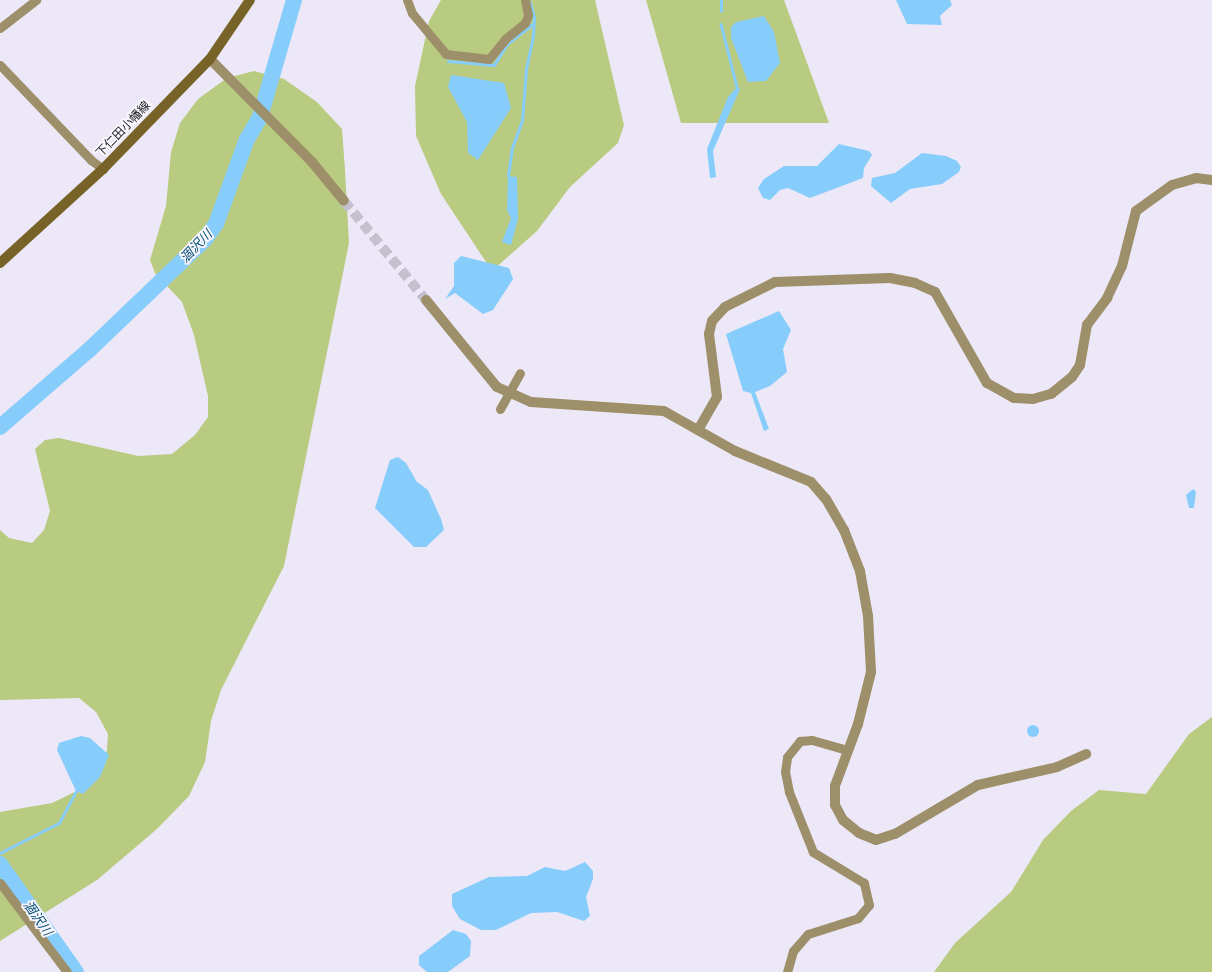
<!DOCTYPE html>
<html>
<head>
<meta charset="utf-8">
<style>
	body { margin:0 }
	#map { position:relative; width:1212px; height:972px; overflow:hidden; background:#ede8f7; font-family:Quicksand,"Noto Sans JP",sans-serif }
	div>[style] { position:absolute }
	.green>* { inset:0; background:#b9cb81 }
	.water>* { inset:0; background:#87cdfc }
	.round { border-radius:50% }
	.stream>* { height:2.5px; margin:-1.25px; padding:0 1.25px; transform-origin:1.25px; border-radius:1.25px; background:#87cdfc }
	.river>* { height:16px; margin:-8px; padding:0 8px; transform-origin:8px; border-radius:8px; background:#87cdfc }
	.tertiary-tunnel>* { height:10px; margin-top:-5px; transform-origin:0; background:repeating-linear-gradient(90deg,#c4c0cd 0 10px,transparent 0 15px) }
	.minor>* { height:9px; margin:-4.5px; padding:0 4.5px; transform-origin:4.5px; border-radius:4.5px; background:#9d8f6a }
	.tertiary>* { height:10px; margin:-5px; padding:0 5px; transform-origin:5px; border-radius:5px; background:#9d8f6a }
	.secondary>* { height:10px; margin:-5px; padding:0 5px; transform-origin:5px; border-radius:5px; background:#776327 }
	.minor-bridge>* { height:9px; margin:-4.5px; padding:0 4.5px; transform-origin:4.5px; border-radius:4.5px; background:#9d8f6a }
	span { translate:-50% -50%; white-space:nowrap; text-align:center; line-height:1.15; -webkit-text-stroke:3.5px #f9f7fd; paint-order:stroke }
	.street-label { font-size:12px; color:#212025 }
	.water-label { font-size:13px; color:#004d73; font-style:italic }
</style>
</head>
<body>
<div id="map">
	<div class="green">
		<i style="clip-path:polygon(441px 0,595px 0,624px 125px,618px 143px,570px 187px,537px 231px,492px 271px,441px 194px,416px 136px,415px 86px,429px 21px)"></i>
		<i style="clip-path:polygon(646px 0,784px 0,829px 123px,681px 123px)"></i>
		<i style="clip-path:polygon(254px 71px,284px 79px,317px 102px,342px 129px,345px 170px,349px 243px,284px 566px,221px 690px,211px 721px,205px 762px,189px 796px,157px 829px,97px 880px,0 941px,0 812px,52px 803px,93px 783px,106px 763px,108px 734px,96px 712px,79px 698px,0 700px,0 530px,9px 538px,32px 543px,44px 530px,50px 511px,35px 449px,45px 440px,59px 438px,138px 456px,172px 454px,195px 435px,208px 417px,208px 396px,194px 335px,182px 302px,155px 273px,150px 260px,166px 206px,171px 152px,180px 123px,198px 99px,227px 78px)"></i>
		<i style="clip-path:polygon(1212px 717px,1212px 972px,934px 972px,955px 943px,1011px 892px,1043px 840px,1071px 811px,1099px 790px,1146px 794px,1189px 734px)"></i>
	</div>
	<div class="water">
		<i style="clip-path:polygon(896px 0,950px 0,952px 5px,940px 16px,942px 25px,907px 24px)"></i>
		<i style="clip-path:polygon(764px 16px,774px 32px,780px 63px,766px 81px,748px 82px,731px 38px,731px 27px,736px 22px)"></i>
		<i style="clip-path:polygon(451px 75px,504px 83px,511px 108px,478px 160px,468px 153px,467px 122px,448px 87px)"></i>
		<i style="clip-path:polygon(737px 87px,740px 89px,713px 151px,716px 177px,710px 178px,707px 149px,728px 97px)"></i>
		<i style="clip-path:polygon(839px 144px,869px 151px,872px 155px,864px 168px,863px 178px,810px 198px,788px 188px,780px 190px,770px 200px,763px 198px,758px 188px,764px 179px,784px 166px,817px 166px)"></i>
		<i style="clip-path:polygon(922px 153px,946px 156px,957px 161px,961px 167px,959px 172px,942px 184px,910px 189px,891px 203px,871px 186px,872px 178px,895px 173px)"></i>
		<i style="clip-path:polygon(508px 176px,517px 177px,518px 219px,511px 245px,502px 242px,511px 218px,507px 210px)"></i>
		<i style="clip-path:polygon(461px 256px,509px 268px,513px 279px,493px 310px,483px 314px,455px 293px,445px 299px,454px 286px,454px 263px)"></i>
		<i style="clip-path:polygon(779px 311px,791px 330px,783px 349px,787px 372px,770px 386px,755px 392px,769px 429px,764px 431px,751px 393px,743px 391px,726px 334px)"></i>
		<i style="clip-path:polygon(398px 457px,406px 463px,417px 482px,428px 490px,441px 519px,444px 530px,426px 547px,414px 547px,375px 508px,390px 460px)"></i>
		<i style="clip-path:polygon(1193px 489px,1196px 492px,1194px 508px,1189px 508px,1186px 495px)"></i>
		<i class="round" style="left:1027px;top:725px;width:12px;height:12px"></i>
		<i style="clip-path:polygon(81px 736px,90px 738px,109px 755px,100px 777px,83px 794px,76px 791px,57px 750px,59px 743px)"></i>
		<i style="clip-path:polygon(585px 862px,593px 871px,593px 879px,586px 897px,590px 916px,584px 921px,557px 912px,531px 913px,496px 930px,481px 930px,460px 919px,452px 906px,452px 894px,489px 877px,527px 876px,545px 867px,565px 871px)"></i>
		<i style="clip-path:polygon(453px 930px,466px 934px,471px 941px,470px 956px,448px 972px,427px 972px,419px 965px,419px 956px)"></i>
	</div>
	<div class="stream">
		<i style="left:721px;top:11px;width:11px;rotate:-90deg"></i>
		<i style="left:721px;top:24px;width:65px;rotate:75.7deg"></i>
		<i style="left:448px;top:61px;width:46px;rotate:5deg"></i>
		<i style="left:494px;top:65px;width:25px;rotate:-58deg"></i>
		<i style="left:507px;top:44px;width:31px;rotate:-38deg"></i>
		<i style="left:508px;top:176px;width:28px;rotate:-82deg"></i>
		<i style="left:512px;top:148px;width:29px;rotate:-70deg"></i>
		<i style="left:522px;top:121px;width:52px;rotate:-85.6deg"></i>
		<i style="left:526px;top:69px;width:34px;rotate:-78deg"></i>
		<i style="left:533px;top:36px;width:19px;rotate:-87deg"></i>
		<i style="left:534px;top:17px;width:15px;rotate:-106deg"></i>
		<i style="left:0;top:853px;width:66px;rotate:-27deg"></i>
		<i style="left:59px;top:823px;width:36px;rotate:-62deg"></i>
	</div>
	<div class="river">
		<i style="left:0;top:427px;width:118px;rotate:-40.9deg"></i>
		<i style="left:89px;top:350px;width:161px;rotate:-43.7deg"></i>
		<i style="left:205px;top:239px;width:19px;rotate:-54deg"></i>
		<i style="left:216px;top:224px;width:90px;rotate:-70deg"></i>
		<i style="left:247px;top:139px;width:26px;rotate:-59deg"></i>
		<i style="left:260px;top:117px;width:122px;rotate:-73.8deg"></i>
		<i style="left:0;top:864px;width:132px;rotate:54.9deg"></i>
	</div>
	<div class="tertiary-tunnel">
		<i style="left:344px;top:201px;width:129px;rotate:50.4deg"></i>
	</div>
	<div class="minor">
		<i style="left:407px;top:0;width:14px;rotate:69deg"></i>
		<i style="left:412px;top:13px;width:53px;rotate:50.3deg"></i>
		<i style="left:446px;top:54px;width:43px;rotate:6.6deg"></i>
		<i style="left:489px;top:59px;width:26px;rotate:-51deg"></i>
		<i style="left:505px;top:39px;width:26px;rotate:-39deg"></i>
		<i style="left:525px;top:23px;width:9px;rotate:-69deg"></i>
		<i style="left:528px;top:15px;width:15px;rotate:-101deg"></i>
		<i style="left:0;top:28px;width:46px;rotate:-37.9deg"></i>
		<i style="left:0;top:65px;width:132px;rotate:46.2deg"></i>
		<i style="left:91px;top:160px;width:15px;rotate:37deg"></i>
		<i style="left:0;top:883px;width:111px;rotate:53deg"></i>
		<i style="left:787px;top:972px;width:22px;rotate:-74deg"></i>
		<i style="left:793px;top:951px;width:23px;rotate:-49deg"></i>
		<i style="left:808px;top:934px;width:52px;rotate:-17.7deg"></i>
		<i style="left:858px;top:918px;width:17px;rotate:-50deg"></i>
		<i style="left:869px;top:905px;width:23px;rotate:-103deg"></i>
		<i style="left:864px;top:883px;width:60px;rotate:-148.7deg"></i>
		<i style="left:813px;top:852px;width:65px;rotate:-111.8deg"></i>
		<i style="left:789px;top:792px;width:20px;rotate:-101deg"></i>
		<i style="left:785px;top:772px;width:15px;rotate:-82deg"></i>
		<i style="left:787px;top:757px;width:21px;rotate:-51deg"></i>
		<i style="left:800px;top:741px;width:12px;rotate:-5deg"></i>
		<i style="left:812px;top:740px;width:36px;rotate:16deg"></i>
	</div>
	<div class="tertiary">
		<i style="left:210px;top:59px;width:145px;rotate:45.3deg"></i>
		<i style="left:312px;top:162px;width:50px;rotate:50.6deg"></i>
		<i style="left:426px;top:300px;width:112px;rotate:50.8deg"></i>
		<i style="left:497px;top:387px;width:37px;rotate:24deg"></i>
		<i style="left:531px;top:402px;width:133px;rotate:3.9deg"></i>
		<i style="left:664px;top:411px;width:81px;rotate:29.4deg"></i>
		<i style="left:735px;top:451px;width:82px;rotate:22.2deg"></i>
		<i style="left:811px;top:482px;width:23px;rotate:49deg"></i>
		<i style="left:826px;top:499px;width:36px;rotate:60deg"></i>
		<i style="left:844px;top:530px;width:44px;rotate:68.7deg"></i>
		<i style="left:860px;top:571px;width:46px;rotate:79.9deg"></i>
		<i style="left:868px;top:616px;width:56px;rotate:86.9deg"></i>
		<i style="left:871px;top:672px;width:54px;rotate:104deg"></i>
		<i style="left:858px;top:724px;width:66px;rotate:110.4deg"></i>
		<i style="left:835px;top:786px;width:19px;rotate:90deg"></i>
		<i style="left:835px;top:805px;width:17px;rotate:62deg"></i>
		<i style="left:843px;top:820px;width:21px;rotate:39deg"></i>
		<i style="left:859px;top:833px;width:18px;rotate:22deg"></i>
		<i style="left:876px;top:840px;width:20px;rotate:-18deg"></i>
		<i style="left:895px;top:834px;width:96px;rotate:-30.6deg"></i>
		<i style="left:978px;top:785px;width:81px;rotate:-12.8deg"></i>
		<i style="left:1057px;top:767px;width:32px;rotate:-24deg"></i>
		<i style="left:698px;top:430px;width:38px;rotate:-60deg"></i>
		<i style="left:717px;top:397px;width:64px;rotate:-97.2deg"></i>
		<i style="left:709px;top:334px;width:13px;rotate:-77deg"></i>
		<i style="left:712px;top:321px;width:19px;rotate:-47deg"></i>
		<i style="left:725px;top:307px;width:56px;rotate:-26.6deg"></i>
		<i style="left:775px;top:282px;width:115px;rotate:-2deg"></i>
		<i style="left:890px;top:278px;width:25px;rotate:11deg"></i>
		<i style="left:915px;top:283px;width:22px;rotate:24deg"></i>
		<i style="left:935px;top:292px;width:105px;rotate:60.3deg"></i>
		<i style="left:987px;top:383px;width:31px;rotate:29deg"></i>
		<i style="left:1014px;top:398px;width:19px;rotate:3deg"></i>
		<i style="left:1033px;top:399px;width:19px;rotate:-16deg"></i>
		<i style="left:1051px;top:394px;width:27px;rotate:-39deg"></i>
		<i style="left:1072px;top:377px;width:14px;rotate:-56deg"></i>
		<i style="left:1080px;top:365px;width:41px;rotate:-80.1deg"></i>
		<i style="left:1087px;top:325px;width:34px;rotate:-53deg"></i>
		<i style="left:1107px;top:298px;width:35px;rotate:-65deg"></i>
		<i style="left:1122px;top:266px;width:57px;rotate:-75.7deg"></i>
		<i style="left:1136px;top:211px;width:44px;rotate:-35.8deg"></i>
		<i style="left:1172px;top:185px;width:25px;rotate:-16deg"></i>
		<i style="left:1196px;top:178px;width:16px;rotate:7deg"></i>
	</div>
	<div class="secondary">
		<i style="left:0;top:263px;width:139px;rotate:-42.4deg"></i>
		<i style="left:103px;top:169px;width:153px;rotate:-45.8deg"></i>
		<i style="left:210px;top:59px;width:71px;rotate:-55.9deg"></i>
	</div>
	<div class="minor-bridge">
		<i style="left:500px;top:409px;width:41px;rotate:-60.9deg"></i>
	</div>
	<div class="street-label">
		<span style="left:123px;top:129px;rotate:-46deg">下仁田小幡線</span>
	</div>
	<div class="water-label">
		<span style="left:196px;top:246px;rotate:-46deg">涸沢川</span>
		<span style="left:38px;top:918px;rotate:55deg">涸沢川</span>
	</div>
</div>
</body>
</html>
